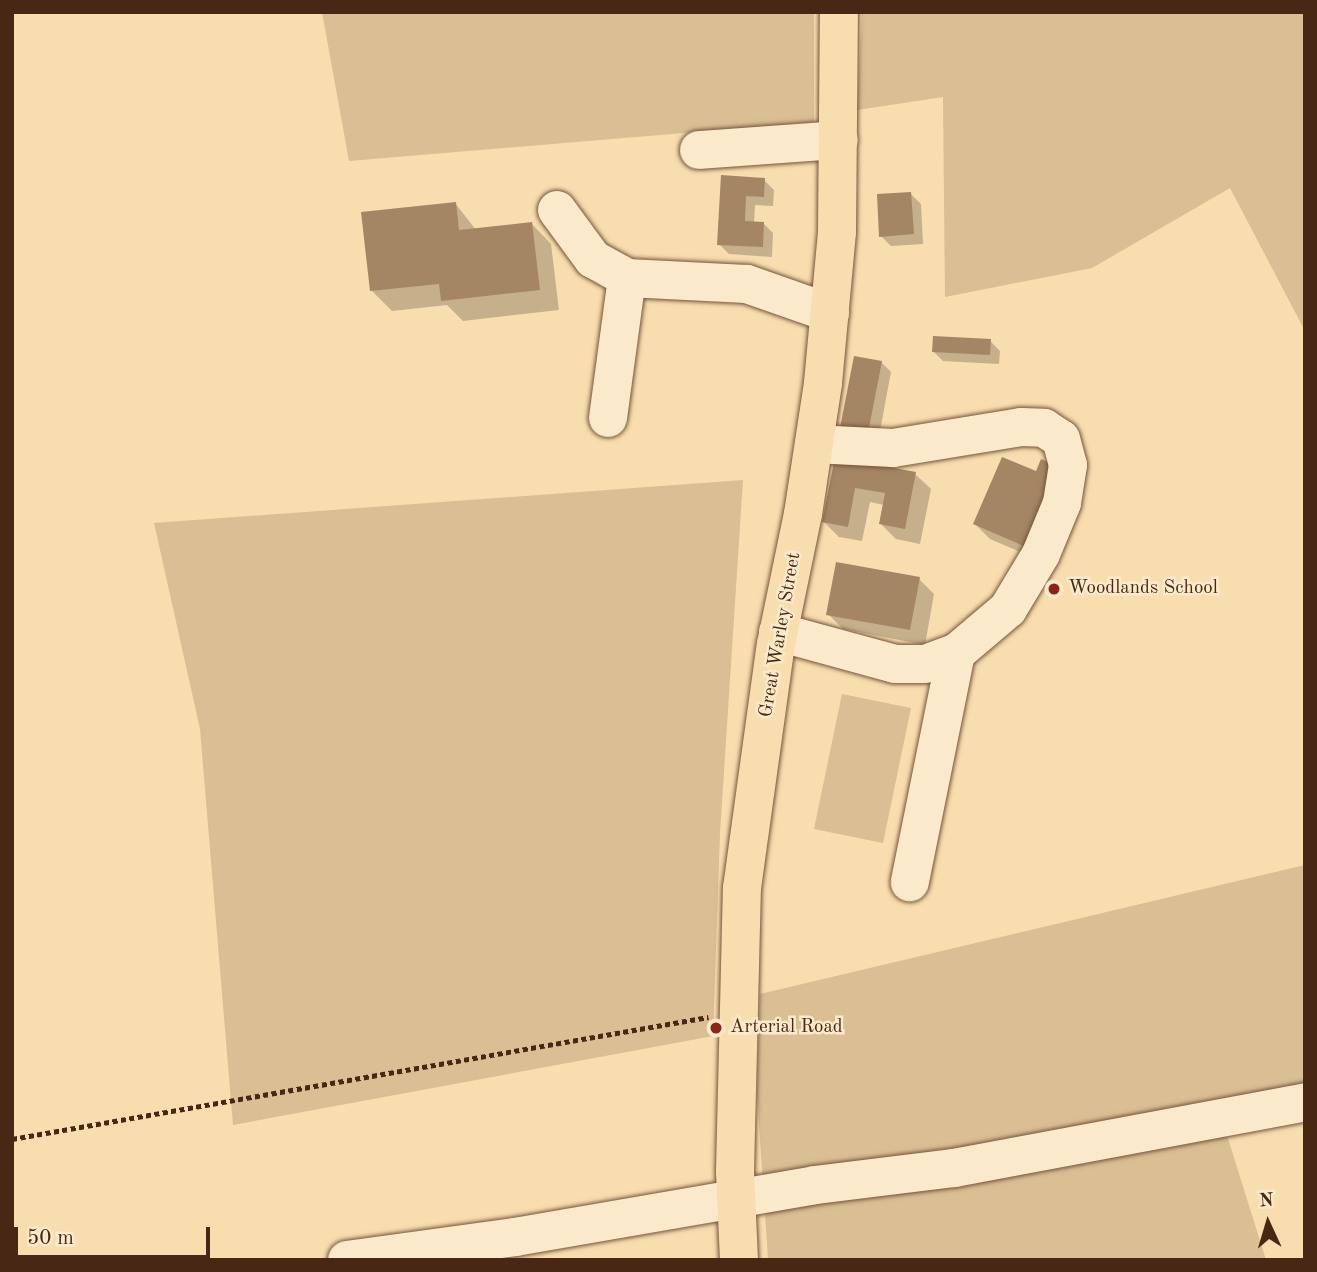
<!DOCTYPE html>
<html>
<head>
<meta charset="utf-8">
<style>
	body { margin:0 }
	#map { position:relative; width:1317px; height:1272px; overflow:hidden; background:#f8ddae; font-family:"Old Standard TT",serif }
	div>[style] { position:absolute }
	.green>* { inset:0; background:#dabe94 }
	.shadow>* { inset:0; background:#0003 }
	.building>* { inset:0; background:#a48664 }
	.path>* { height:4.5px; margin-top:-2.25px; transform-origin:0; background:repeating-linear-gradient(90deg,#482814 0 5px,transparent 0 8.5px) }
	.roads { filter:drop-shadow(0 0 2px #74553a) drop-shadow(0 0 2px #74553a) }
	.minor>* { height:38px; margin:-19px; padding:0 19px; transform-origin:19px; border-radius:19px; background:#fae9ca }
	.major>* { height:38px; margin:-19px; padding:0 19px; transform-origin:19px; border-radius:19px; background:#f8ddae }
	.dots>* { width:19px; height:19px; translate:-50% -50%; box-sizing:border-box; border:4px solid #fae9ca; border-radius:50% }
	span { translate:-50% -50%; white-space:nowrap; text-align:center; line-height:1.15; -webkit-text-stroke:5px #fae9ca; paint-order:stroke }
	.poi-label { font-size:19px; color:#482814 }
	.left { translate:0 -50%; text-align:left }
	.street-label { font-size:19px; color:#482814 }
	.frame { position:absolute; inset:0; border:14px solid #482814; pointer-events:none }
	.north { position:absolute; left:1233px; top:1188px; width:70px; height:70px; -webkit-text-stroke:5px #fae9ca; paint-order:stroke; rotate:356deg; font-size:19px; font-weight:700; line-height:28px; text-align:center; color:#482814 }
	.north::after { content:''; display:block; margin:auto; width:24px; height:32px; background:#482814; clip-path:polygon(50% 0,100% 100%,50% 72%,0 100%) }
	.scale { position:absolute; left:14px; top:1227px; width:196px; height:32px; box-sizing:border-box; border:4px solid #482814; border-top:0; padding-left:9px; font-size:21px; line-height:24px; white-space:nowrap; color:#482814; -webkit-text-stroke:5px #fae9ca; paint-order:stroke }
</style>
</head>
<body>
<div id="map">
	<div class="green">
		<i style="clip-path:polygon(322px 12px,814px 12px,814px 122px,349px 161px)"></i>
		<i style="clip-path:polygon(862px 12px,1305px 12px,1305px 331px,1230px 188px,1092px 268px,945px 297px,943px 97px,857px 110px)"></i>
		<i style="clip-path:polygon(743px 480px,720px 833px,713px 1036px,233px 1125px,200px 729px,154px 523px)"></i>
		<i style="clip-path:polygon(842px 694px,911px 708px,883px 843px,814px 829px)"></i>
		<i style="clip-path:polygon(1305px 865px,1305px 1094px,1220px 1113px,1266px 1260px,768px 1260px,757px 1094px,760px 994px)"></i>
	</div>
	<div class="shadow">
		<i style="clip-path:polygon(723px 177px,764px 180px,774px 190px,773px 206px,755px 205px,754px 223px,763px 223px,773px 233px,772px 257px,729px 254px,719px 244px)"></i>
		<i style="clip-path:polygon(911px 194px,921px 204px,923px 244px,891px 246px,881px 236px)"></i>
		<i style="clip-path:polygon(455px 203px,476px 230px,531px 223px,551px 244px,559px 310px,463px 321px,447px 305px,392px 311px,372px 291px)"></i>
		<i style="clip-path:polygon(990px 341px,1000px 351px,999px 364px,943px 361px,933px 351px)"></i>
		<i style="clip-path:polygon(881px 362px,891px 372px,877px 447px,851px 443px)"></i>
		<i style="clip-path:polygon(836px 459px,915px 474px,931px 489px,920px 544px,896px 539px,881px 524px,884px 505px,870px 502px,862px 541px,839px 537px,824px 522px)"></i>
		<i style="clip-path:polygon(1037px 474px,1048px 564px,990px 539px,975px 524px)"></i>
		<i style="clip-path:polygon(919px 579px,934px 594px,925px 645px,843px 629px,828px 614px)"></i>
	</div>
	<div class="building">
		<i style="clip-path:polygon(721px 175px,765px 178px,764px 197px,746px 196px,745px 221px,764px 222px,763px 247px,717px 245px)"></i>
		<i style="clip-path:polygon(911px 192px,914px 234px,879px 237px,877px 194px)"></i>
		<i style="clip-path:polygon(456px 202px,459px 230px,532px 222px,540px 290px,441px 301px,439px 284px,370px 291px,361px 212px)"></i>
		<i style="clip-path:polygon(933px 336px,991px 339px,990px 355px,932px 352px)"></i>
		<i style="clip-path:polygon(854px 356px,882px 361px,867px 438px,839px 433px)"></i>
		<i style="clip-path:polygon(835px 457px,916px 472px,905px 529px,879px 524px,885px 493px,855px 488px,848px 527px,822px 522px)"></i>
		<i style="clip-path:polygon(1002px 457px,1036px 471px,1041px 459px,1060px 467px,1033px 550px,973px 524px)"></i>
		<i style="clip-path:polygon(836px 562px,920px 577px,910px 630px,826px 615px)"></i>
	</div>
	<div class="path">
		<i style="left:12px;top:1139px;width:707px;rotate:-9.94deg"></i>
	</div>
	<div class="roads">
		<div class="minor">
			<i style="left:699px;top:150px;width:140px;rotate:-4.1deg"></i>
			<i style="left:557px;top:210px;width:61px;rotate:53.7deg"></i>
			<i style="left:593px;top:259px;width:39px;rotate:29deg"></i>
			<i style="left:627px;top:278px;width:120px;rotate:2.9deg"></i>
			<i style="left:747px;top:284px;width:88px;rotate:19.3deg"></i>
			<i style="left:608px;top:418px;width:141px;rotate:-82.3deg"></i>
			<i style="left:814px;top:444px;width:79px;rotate:2.9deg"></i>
			<i style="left:893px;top:448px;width:130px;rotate:-9.3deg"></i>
			<i style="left:1021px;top:427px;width:23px;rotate:2deg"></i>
			<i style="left:1044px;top:428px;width:20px;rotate:33deg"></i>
			<i style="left:1061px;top:439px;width:27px;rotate:75deg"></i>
			<i style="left:1068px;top:465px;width:38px;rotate:99deg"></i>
			<i style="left:1062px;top:503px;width:55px;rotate:112.4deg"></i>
			<i style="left:1041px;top:554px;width:64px;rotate:121deg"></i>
			<i style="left:1008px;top:609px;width:68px;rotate:139.8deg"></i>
			<i style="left:778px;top:632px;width:121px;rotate:15.3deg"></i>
			<i style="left:895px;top:664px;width:30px"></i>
			<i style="left:925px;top:664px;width:33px;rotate:-20deg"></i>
			<i style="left:956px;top:653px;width:234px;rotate:101.4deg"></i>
			<i style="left:347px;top:1260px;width:170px;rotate:-7.8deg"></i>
			<i style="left:515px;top:1237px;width:304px;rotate:-9.8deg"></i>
			<i style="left:815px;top:1185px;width:140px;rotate:-7deg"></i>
			<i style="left:954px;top:1168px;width:357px;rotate:-10.6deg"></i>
		</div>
		<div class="major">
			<i style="left:739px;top:1260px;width:89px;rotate:-92.6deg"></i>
			<i style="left:735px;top:1171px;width:283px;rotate:-88.6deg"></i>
			<i style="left:742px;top:888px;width:246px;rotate:-82.1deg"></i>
			<i style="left:776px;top:644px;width:133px;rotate:-78.3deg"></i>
			<i style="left:803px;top:514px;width:133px;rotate:-81.3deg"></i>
			<i style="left:823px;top:383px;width:152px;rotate:-84.7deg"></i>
			<i style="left:837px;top:232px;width:220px;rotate:-89.5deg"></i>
		</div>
	</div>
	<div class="dots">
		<i style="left:1054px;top:589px;background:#8f2418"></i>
		<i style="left:716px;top:1028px;background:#8f2418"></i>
	</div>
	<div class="poi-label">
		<span class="left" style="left:1068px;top:589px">Woodlands School</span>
		<span class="left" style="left:730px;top:1028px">Arterial Road</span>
	</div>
	<div class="street-label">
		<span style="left:781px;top:635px;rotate:-80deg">Great Warley Street</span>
	</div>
	<div class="frame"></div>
	<div class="north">N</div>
	<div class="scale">50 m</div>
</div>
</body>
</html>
